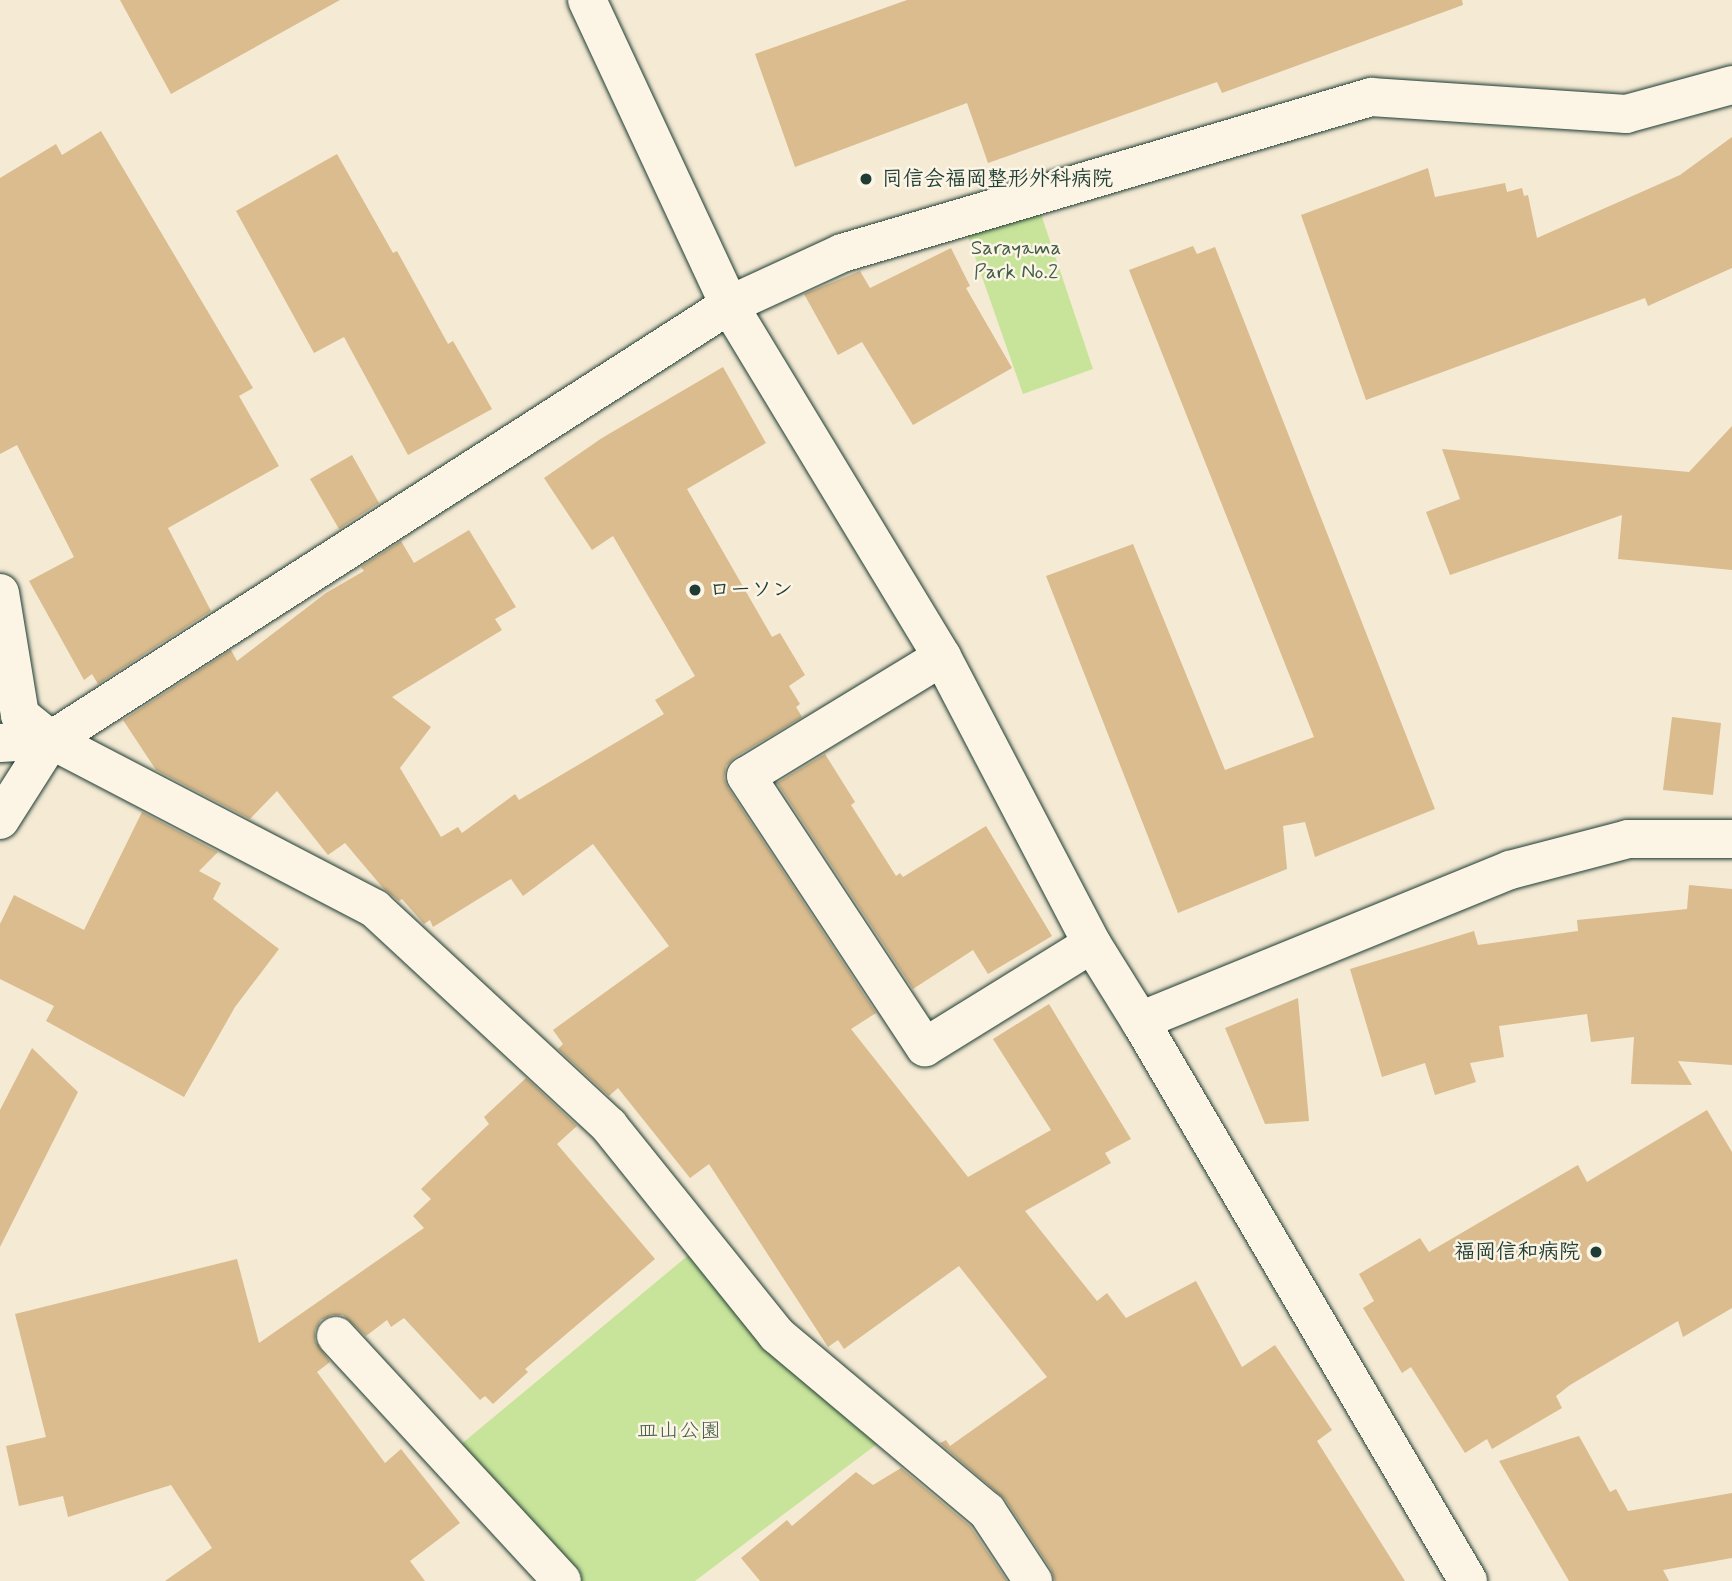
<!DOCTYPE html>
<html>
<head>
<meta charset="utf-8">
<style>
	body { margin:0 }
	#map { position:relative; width:1732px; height:1581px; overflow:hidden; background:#f5ead4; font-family:Mynerve,"Klee One",sans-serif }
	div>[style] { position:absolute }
	.green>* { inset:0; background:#c8e49b }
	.building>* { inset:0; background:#dabc8e }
	.roads { filter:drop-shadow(0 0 2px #1f3d34) drop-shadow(0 0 2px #1f3d34) }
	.street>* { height:38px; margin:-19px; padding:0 19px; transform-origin:19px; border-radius:19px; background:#fcf5e5 }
	.secondary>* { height:38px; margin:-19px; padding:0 19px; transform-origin:19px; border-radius:19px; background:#fcf5e5 }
	.dots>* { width:19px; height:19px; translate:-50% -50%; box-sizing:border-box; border:4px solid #fcf5e5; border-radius:50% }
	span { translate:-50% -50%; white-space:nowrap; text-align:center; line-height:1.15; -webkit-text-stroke:5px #fcf5e5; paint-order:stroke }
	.poi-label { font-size:21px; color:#1f3d34; font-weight:700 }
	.left { translate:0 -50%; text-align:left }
	.right { translate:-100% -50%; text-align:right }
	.park-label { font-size:21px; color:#415e49 }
</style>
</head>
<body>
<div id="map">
	<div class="green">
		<i style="clip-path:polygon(1040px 211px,1093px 369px,1023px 394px,967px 234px)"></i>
		<i style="clip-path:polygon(703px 1243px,893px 1432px,695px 1581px,562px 1581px,447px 1456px)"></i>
	</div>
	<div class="building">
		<i style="clip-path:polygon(120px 0,340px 0,171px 94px)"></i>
		<i style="clip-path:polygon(907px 0,1462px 0,1463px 5px,1222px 93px,1217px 82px,988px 163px,967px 103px,795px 167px,755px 54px)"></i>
		<i style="clip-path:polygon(101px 131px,253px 388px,239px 396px,279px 466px,168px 528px,211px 611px,98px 684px,92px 674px,84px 680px,29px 581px,74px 557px,17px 445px,0 454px,0 178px,56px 144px,62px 155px)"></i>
		<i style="clip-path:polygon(1732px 137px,1732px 268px,1648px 306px,1645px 298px,1366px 400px,1301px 215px,1428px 168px,1435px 197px,1505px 183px,1507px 192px,1522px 188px,1524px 196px,1528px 195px,1537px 238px,1680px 175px)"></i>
		<i style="clip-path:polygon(337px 154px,393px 253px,397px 251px,448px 344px,453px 341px,492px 409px,408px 455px,344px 337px,314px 353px,236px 211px)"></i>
		<i style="clip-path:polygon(1193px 246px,1197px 254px,1215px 247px,1435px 809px,1315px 857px,1305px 822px,1283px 826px,1287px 869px,1178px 913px,1046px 576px,1133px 544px,1225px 770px,1314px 737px,1129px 270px)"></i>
		<i style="clip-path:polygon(951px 248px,970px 286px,966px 288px,1012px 368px,913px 425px,862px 342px,838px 355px,804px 294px,860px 271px,870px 288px)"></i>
		<i style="clip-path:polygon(723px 367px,766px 443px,687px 489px,772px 637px,780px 633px,805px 675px,789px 686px,800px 704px,796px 707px,802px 717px,735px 757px,726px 766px,724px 778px,728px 788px,876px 1013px,851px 1029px,968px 1177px,1051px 1130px,993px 1039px,1049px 1004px,1131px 1139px,1105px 1153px,1111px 1163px,1025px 1211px,1097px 1301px,1107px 1293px,1126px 1318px,1196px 1281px,1242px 1367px,1275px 1345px,1332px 1430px,1317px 1441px,1405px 1581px,1055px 1581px,1051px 1569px,1005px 1499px,940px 1443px,946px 1440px,950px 1446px,1047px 1377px,959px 1266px,844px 1349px,838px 1340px,828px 1347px,709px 1164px,690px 1178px,618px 1088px,609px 1096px,558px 1049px,563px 1044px,553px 1030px,669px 946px,593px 844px,523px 896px,511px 879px,433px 927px,430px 920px,424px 924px,402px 899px,399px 901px,383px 888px,345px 843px,328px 855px,277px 791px,250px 819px,156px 770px,123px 720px,231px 650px,237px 661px,326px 593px,364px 571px,361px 567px,401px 541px,414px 563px,469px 530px,516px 607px,495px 619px,502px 630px,392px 697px,431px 727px,400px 768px,441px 837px,458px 827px,462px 833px,515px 794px,519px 800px,664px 714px,655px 700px,695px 676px,613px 536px,592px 550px,544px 478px,602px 438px)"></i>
		<i style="clip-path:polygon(1732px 426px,1732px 570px,1618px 559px,1622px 515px,1450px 575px,1426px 512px,1460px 499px,1442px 449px,1689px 472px)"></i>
		<i style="clip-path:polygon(352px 455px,379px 503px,339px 529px,310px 479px)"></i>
		<i style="clip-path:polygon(1672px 717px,1721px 723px,1713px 795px,1663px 790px)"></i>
		<i style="clip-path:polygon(825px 754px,855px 802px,851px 805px,896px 876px,900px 873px,903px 877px,986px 826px,1052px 936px,988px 974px,973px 950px,913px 989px,777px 783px)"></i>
		<i style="clip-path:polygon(142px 812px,218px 852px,199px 871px,221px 883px,213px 899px,279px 949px,235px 1007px,184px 1097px,46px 1021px,54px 1006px,0 979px,0 924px,14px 895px,84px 930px)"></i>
		<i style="clip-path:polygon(1689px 885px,1732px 889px,1732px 1065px,1678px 1061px,1692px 1085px,1631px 1084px,1634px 1037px,1591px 1042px,1587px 1014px,1499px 1026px,1504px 1057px,1470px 1063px,1476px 1082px,1435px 1095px,1425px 1063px,1382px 1077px,1350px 969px,1474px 931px,1478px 945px,1578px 931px,1577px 920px,1687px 909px)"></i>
		<i style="clip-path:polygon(1298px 998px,1309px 1121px,1265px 1124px,1225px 1028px)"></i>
		<i style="clip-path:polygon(32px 1048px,78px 1092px,0 1247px,0 1110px)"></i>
		<i style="clip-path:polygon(526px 1078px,577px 1126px,557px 1144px,655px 1259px,525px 1369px,528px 1372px,493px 1404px,485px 1396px,480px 1400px,404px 1318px,391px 1327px,387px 1320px,366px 1336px,343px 1315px,332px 1315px,321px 1320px,315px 1330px,315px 1341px,330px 1362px,317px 1372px,385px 1463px,401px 1449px,460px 1523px,410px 1561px,425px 1581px,165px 1581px,212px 1548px,171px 1485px,68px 1517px,63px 1496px,19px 1506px,6px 1446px,46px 1437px,15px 1314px,237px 1259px,259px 1343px,424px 1228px,413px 1216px,431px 1199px,421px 1189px,489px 1124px,484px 1117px)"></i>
		<i style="clip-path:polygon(1707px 1110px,1732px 1152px,1732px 1308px,1683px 1337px,1678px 1321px,1570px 1385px,1556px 1396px,1562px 1408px,1492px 1449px,1487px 1439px,1465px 1453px,1411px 1367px,1402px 1373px,1363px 1308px,1374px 1301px,1359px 1274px,1420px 1238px,1429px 1252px,1578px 1165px,1587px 1182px)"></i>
		<i style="clip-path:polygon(1579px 1436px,1610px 1492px,1616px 1489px,1628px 1511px,1732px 1493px,1732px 1558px,1663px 1570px,1669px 1581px,1569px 1581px,1499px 1461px)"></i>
		<i style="clip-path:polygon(901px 1468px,970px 1526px,1007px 1581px,760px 1581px,741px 1558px,787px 1520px,792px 1526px,856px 1472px,873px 1485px)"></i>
	</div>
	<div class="roads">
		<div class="street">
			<i style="left:0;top:593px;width:124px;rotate:80.7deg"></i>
			<i style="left:20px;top:715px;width:40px;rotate:39deg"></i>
			<i style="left:51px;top:740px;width:365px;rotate:27.5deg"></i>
			<i style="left:375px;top:909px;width:319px;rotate:42.8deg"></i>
			<i style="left:609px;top:1126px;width:268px;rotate:51.2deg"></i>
			<i style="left:777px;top:1335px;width:274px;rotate:40deg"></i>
			<i style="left:987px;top:1511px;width:84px;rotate:56.7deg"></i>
			<i style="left:942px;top:657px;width:229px;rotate:148.7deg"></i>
			<i style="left:746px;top:776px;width:325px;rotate:56.6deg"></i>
			<i style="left:925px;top:1047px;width:196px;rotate:-31.7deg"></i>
			<i style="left:0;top:743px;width:51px;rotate:-3.4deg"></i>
			<i style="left:0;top:820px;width:95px;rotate:-57.5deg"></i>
			<i style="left:51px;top:740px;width:806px;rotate:-32.68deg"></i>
			<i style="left:729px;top:305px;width:124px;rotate:-24.7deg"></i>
			<i style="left:842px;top:253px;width:552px;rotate:-16.43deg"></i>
			<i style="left:1371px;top:97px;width:256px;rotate:3.8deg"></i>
			<i style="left:1626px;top:114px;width:110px;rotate:-15.3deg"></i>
			<i style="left:1140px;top:1021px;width:400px;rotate:-22.2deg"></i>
			<i style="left:1510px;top:870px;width:122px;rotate:-14.7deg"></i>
			<i style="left:1628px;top:839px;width:104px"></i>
			<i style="left:336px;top:1336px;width:333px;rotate:47.3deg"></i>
		</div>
		<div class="secondary">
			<i style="left:587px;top:0;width:336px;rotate:65deg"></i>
			<i style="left:729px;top:305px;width:411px;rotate:58.8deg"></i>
			<i style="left:942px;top:657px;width:324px;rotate:62.4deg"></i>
			<i style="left:1092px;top:944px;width:91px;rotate:58.1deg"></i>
			<i style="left:1140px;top:1021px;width:649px;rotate:59.64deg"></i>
		</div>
	</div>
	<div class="dots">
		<i style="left:866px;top:179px;background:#1f3d34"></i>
		<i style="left:695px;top:590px;background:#1f3d34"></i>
		<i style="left:1596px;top:1252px;background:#1f3d34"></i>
	</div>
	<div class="poi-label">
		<span class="left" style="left:882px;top:179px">同信会福岡整形外科病院</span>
		<span class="left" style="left:709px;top:590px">ローソン</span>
		<span class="right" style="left:1580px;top:1252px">福岡信和病院</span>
	</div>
	<div class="park-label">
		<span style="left:1016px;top:260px">Sarayama<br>Park No.2</span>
		<span style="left:679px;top:1431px">皿山公園</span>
	</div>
</div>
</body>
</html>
